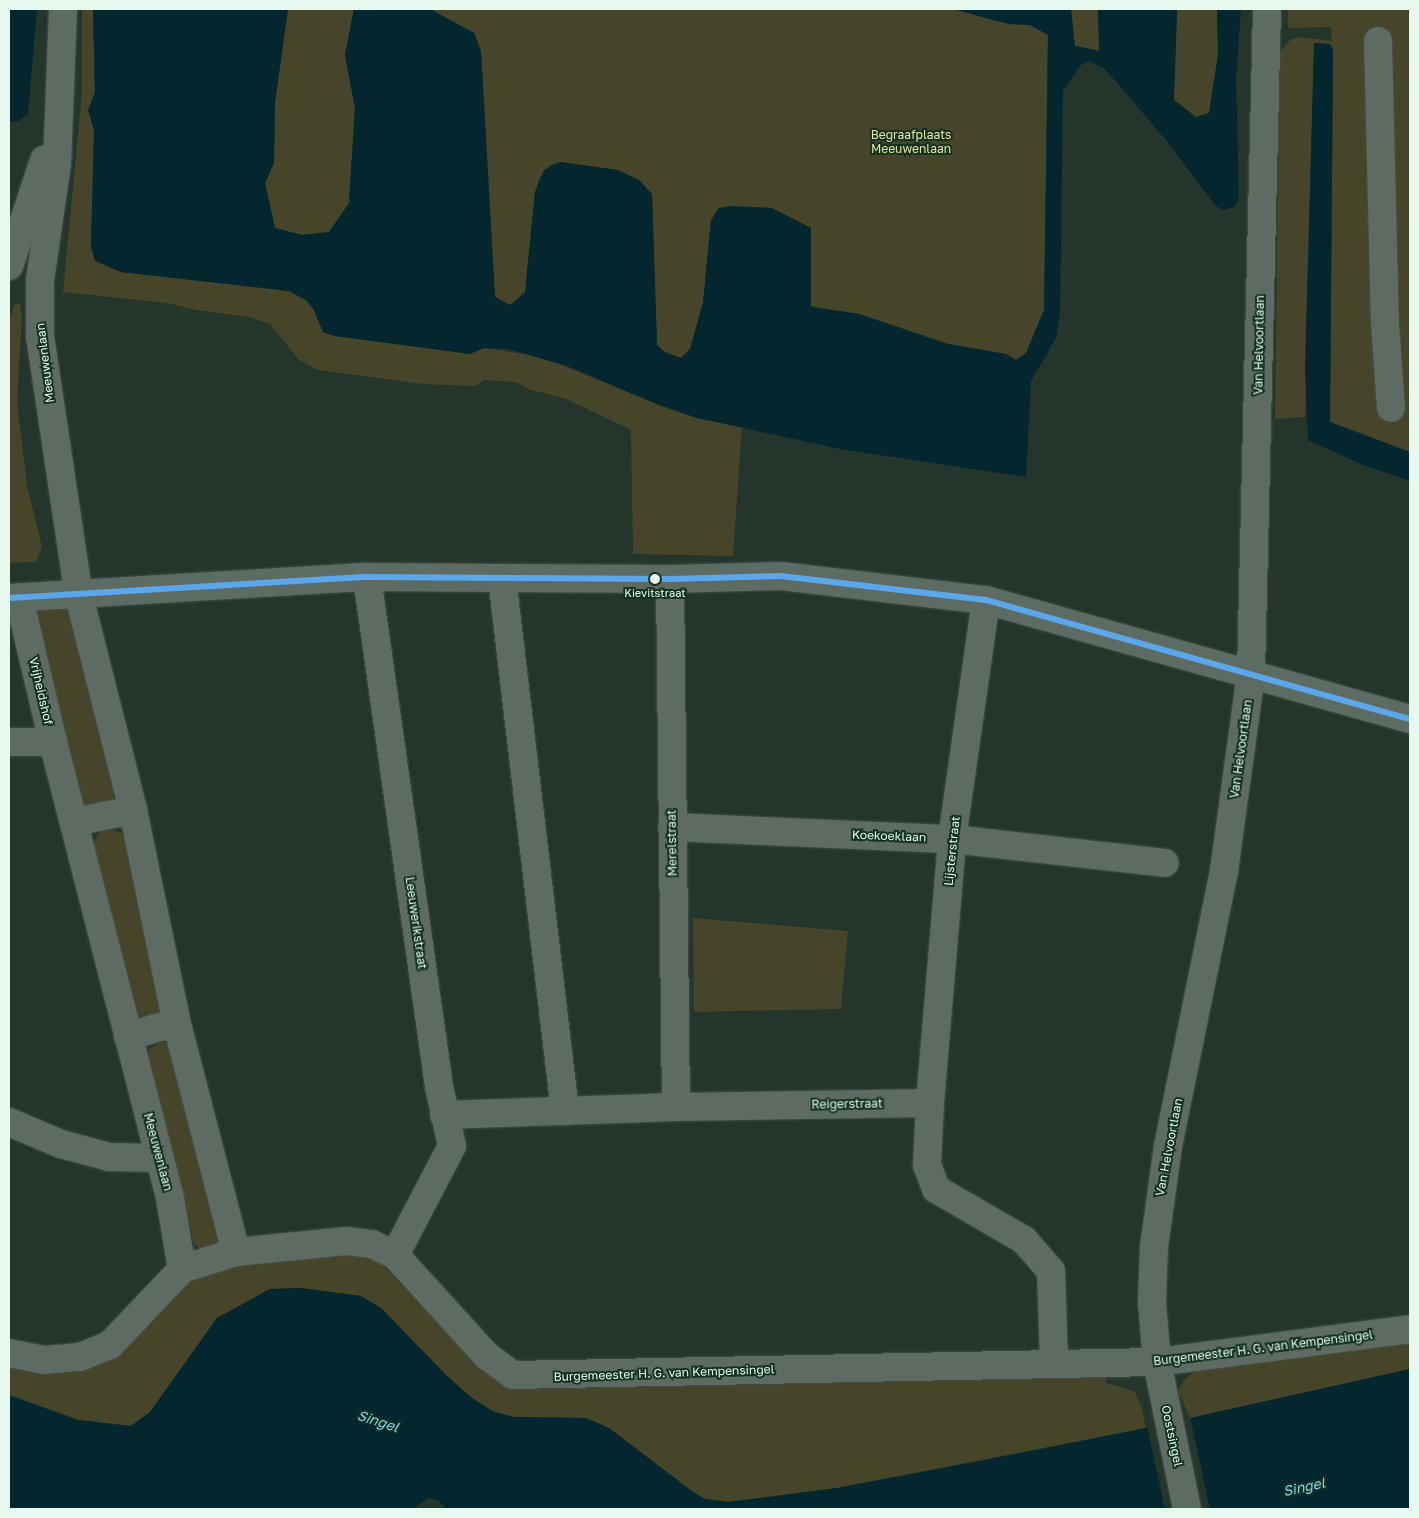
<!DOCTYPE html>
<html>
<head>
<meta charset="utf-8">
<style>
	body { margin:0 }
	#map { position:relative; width:1419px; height:1518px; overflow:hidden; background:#24352c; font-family:"Golos Text",sans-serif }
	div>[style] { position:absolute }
	.green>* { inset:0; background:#474529 }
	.water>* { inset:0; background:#04262f }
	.pier>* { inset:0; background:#24352c }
	.roads { filter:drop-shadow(0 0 1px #415048) drop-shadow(0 0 1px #415048) }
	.minor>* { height:28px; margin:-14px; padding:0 14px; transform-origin:14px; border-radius:14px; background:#5d6b63 }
	.bus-1>* { height:6px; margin:-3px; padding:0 3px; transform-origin:3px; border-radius:3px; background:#5aa8eb }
	.dots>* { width:14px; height:14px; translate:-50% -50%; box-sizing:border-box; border:2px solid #123222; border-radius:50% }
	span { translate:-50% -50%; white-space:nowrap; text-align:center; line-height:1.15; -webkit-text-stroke:4px #123222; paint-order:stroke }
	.bus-label { font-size:11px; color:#e7f9ee }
	.park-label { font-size:12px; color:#ede09f }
	.street-label { font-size:12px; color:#e7f9ee }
	.water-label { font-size:14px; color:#84d2eb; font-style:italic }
	.frame { position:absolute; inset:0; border:10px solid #e7f9ee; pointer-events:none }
</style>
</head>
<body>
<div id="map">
	<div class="green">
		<i style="clip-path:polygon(82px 9px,93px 9px,95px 92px,88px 110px,94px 130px,91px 247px,121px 272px,289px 291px,306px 300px,314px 310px,323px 332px,470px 354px,484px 348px,540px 356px,659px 405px,697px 418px,742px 426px,733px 556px,633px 554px,631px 430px,564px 398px,531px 390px,516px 382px,484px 380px,475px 386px,423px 384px,318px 370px,299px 360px,270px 324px,249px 317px,196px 310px,167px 303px,63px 292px,82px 93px)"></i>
		<i style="clip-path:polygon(288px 9px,354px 9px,345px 55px,355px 108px,349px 203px,329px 232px,302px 235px,275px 228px,265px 183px,274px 163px,275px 102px)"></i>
		<i style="clip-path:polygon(430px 9px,953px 9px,1009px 24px,1030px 25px,1048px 35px,1044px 310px,1026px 353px,1016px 360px,1006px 354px,948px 344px,859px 314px,811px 306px,811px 227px,711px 220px,703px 303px,690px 349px,681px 358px,665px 352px,657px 345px,652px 194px,618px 170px,560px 162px,550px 165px,539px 179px,535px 192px,525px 293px,510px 306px,495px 297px,481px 51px,474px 33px)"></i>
		<i style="clip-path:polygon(1071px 9px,1098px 9px,1100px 51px,1075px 46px)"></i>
		<i style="clip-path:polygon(1177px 9px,1217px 9px,1218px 55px,1209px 113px,1196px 117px,1174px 100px)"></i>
		<i style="clip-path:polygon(1288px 9px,1410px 9px,1410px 452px,1330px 422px,1333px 62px,1330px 44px,1314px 43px,1305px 417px,1275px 419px,1280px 52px,1290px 40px,1298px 37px,1332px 41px,1331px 27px,1288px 28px)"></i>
		<i style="clip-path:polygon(15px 304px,20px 304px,22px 314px,17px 402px,27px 485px,42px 547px,36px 562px,9px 563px,9px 320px)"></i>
		<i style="clip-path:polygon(44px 606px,65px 607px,71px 611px,115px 790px,112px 804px,87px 808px,79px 799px,34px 617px)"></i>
		<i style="clip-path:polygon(108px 828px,122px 833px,126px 840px,164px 1010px,159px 1016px,143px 1019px,138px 1016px,92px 845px,100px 831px)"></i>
		<i style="clip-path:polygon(693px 918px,848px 931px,841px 1009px,694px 1012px)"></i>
		<i style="clip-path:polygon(161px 1042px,168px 1043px,220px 1240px,218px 1246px,204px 1251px,194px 1244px,148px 1062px,149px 1049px)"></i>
		<i style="clip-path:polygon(324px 1254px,363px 1254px,377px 1259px,480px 1367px,509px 1385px,538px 1389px,1106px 1374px,1106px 1383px,1134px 1391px,1141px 1405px,1146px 1428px,837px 1488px,728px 1502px,705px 1499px,693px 1492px,609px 1428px,586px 1418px,514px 1417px,494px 1412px,472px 1398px,448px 1377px,381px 1308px,361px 1296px,301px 1288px,270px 1289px,217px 1318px,150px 1412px,131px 1426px,78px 1420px,9px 1395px,9px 1364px,51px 1371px,180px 1286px,200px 1277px,261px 1261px)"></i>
		<i style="clip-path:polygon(1410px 1341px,1410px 1369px,1190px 1418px,1178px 1391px,1185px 1379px,1194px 1372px)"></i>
	</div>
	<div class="water">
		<i style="clip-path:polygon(9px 9px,37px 9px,28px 114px,19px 121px,9px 122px)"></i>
		<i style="clip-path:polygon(93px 9px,288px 9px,275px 102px,274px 163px,265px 183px,275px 228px,302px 235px,329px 232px,349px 203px,355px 108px,345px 55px,354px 9px,430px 9px,474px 33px,481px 51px,495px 297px,510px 305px,525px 292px,535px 192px,544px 170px,560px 162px,618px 170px,639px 180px,652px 194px,657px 345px,665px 352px,681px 358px,690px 349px,703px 303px,711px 220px,719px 208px,731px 206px,772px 208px,811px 228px,811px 307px,859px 314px,948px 344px,1006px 354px,1016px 360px,1026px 353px,1044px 310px,1048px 35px,1030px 25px,1009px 24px,953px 9px,1071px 9px,1075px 46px,1099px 51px,1098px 9px,1177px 9px,1174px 100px,1196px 117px,1209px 113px,1218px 55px,1217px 9px,1241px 9px,1236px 79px,1239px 198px,1234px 207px,1224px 210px,1216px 206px,1166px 140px,1105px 69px,1089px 61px,1081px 65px,1063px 91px,1060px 314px,1056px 338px,1031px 381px,1026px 477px,840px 449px,697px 418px,659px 405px,567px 366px,508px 349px,484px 348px,470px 354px,334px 336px,323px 332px,314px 310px,306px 300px,289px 291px,121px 272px,95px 261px,91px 247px,94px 130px,88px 110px,95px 92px)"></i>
		<i style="clip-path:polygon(1314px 43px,1330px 44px,1333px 49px,1330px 422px,1410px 452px,1410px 481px,1363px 465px,1308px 440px,1305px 367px)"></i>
		<i style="clip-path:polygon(301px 1288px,361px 1296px,381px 1308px,448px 1377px,472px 1398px,494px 1412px,514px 1417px,586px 1418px,609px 1428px,693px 1492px,705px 1499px,728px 1502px,837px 1488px,986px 1460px,1146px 1428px,1410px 1369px,1410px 1509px,446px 1509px,439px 1501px,428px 1498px,414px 1509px,9px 1509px,9px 1395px,78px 1420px,131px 1426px,150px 1412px,217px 1318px,270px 1289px)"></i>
	</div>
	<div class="pier">
		<i style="clip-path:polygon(1190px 1416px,1210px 1509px,1165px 1509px,1147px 1426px)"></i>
	</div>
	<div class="roads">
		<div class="minor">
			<i style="left:63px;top:9px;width:155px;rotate:92.2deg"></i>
			<i style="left:57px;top:164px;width:118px;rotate:98.3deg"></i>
			<i style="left:40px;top:281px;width:55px;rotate:90deg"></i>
			<i style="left:40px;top:336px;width:263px;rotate:81.5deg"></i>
			<i style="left:79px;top:596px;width:221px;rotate:75.8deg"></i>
			<i style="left:133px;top:810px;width:218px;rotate:78.4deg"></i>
			<i style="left:177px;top:1024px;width:236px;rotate:75.5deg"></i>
			<i style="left:1378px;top:41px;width:282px;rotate:88.6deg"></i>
			<i style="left:1385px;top:323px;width:85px;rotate:86deg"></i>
			<i style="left:9px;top:266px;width:112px;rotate:-71.7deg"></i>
			<i style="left:367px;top:577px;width:514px;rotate:81.95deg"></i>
			<i style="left:439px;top:1086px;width:61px;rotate:77.8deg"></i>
			<i style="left:452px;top:1146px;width:123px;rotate:117.6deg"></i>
			<i style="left:502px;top:578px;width:537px;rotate:83.26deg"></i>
			<i style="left:670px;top:579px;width:528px;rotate:89.35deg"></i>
			<i style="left:9px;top:598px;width:359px;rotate:-3.4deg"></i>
			<i style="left:367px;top:577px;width:303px;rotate:0.4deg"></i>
			<i style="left:670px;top:579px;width:111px;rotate:-1.5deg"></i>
			<i style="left:781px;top:576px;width:206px;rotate:6.7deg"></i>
			<i style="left:986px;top:600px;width:440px;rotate:15.7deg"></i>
			<i style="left:19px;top:598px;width:148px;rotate:76.7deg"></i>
			<i style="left:53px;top:742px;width:466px;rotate:75.6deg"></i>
			<i style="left:169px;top:1193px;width:77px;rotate:80.3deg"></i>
			<i style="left:9px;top:742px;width:44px"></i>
			<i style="left:75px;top:822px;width:59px;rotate:-11.7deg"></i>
			<i style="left:672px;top:827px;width:280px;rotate:2.5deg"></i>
			<i style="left:952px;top:839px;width:214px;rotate:6.4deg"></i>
			<i style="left:128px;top:1037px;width:28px;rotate:-18deg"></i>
			<i style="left:155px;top:1028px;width:22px;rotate:-10deg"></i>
			<i style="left:930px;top:1103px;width:265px;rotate:-85.2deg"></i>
			<i style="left:952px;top:839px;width:241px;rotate:-81.9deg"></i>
			<i style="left:444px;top:1115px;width:232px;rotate:-2deg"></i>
			<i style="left:676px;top:1107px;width:254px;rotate:-0.9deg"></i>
			<i style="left:930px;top:1103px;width:62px;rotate:92.8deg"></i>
			<i style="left:927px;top:1165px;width:26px;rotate:69deg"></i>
			<i style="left:936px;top:1189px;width:102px;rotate:30.1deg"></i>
			<i style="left:1024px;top:1240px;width:41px;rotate:48.9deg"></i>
			<i style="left:1051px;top:1271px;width:90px;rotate:88.1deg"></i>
			<i style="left:9px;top:1122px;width:56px;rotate:22.9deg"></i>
			<i style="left:61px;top:1144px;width:50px;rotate:15.2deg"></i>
			<i style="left:109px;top:1157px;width:50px;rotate:1.1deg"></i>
			<i style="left:9px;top:1353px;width:36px;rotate:11deg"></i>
			<i style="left:44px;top:1360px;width:36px;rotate:-5deg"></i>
			<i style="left:80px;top:1357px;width:32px;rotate:-22deg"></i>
			<i style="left:110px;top:1345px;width:105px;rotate:-46.5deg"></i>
			<i style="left:182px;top:1269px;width:57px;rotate:-17.5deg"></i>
			<i style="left:236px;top:1252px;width:111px;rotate:-5.7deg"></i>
			<i style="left:346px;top:1241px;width:26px;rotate:7deg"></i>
			<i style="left:372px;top:1244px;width:25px;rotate:26deg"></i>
			<i style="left:395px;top:1255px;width:137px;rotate:47.7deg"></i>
			<i style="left:487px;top:1356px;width:32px;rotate:36deg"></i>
			<i style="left:513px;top:1375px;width:644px;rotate:-1.16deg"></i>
			<i style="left:1157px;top:1362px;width:255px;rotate:-7.4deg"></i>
			<i style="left:1187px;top:1509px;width:150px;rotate:-101.5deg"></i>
			<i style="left:1157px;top:1362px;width:59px;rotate:-94.8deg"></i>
			<i style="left:1152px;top:1303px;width:56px;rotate:-88deg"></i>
			<i style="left:1154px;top:1247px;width:102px;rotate:-82.1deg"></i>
			<i style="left:1168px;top:1146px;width:281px;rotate:-78.5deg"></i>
			<i style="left:1224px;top:871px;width:200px;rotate:-82.2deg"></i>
			<i style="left:1251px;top:673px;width:664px;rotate:-88.62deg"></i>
		</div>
	</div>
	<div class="bus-1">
		<i style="left:9px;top:598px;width:359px;rotate:-3.4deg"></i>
		<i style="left:367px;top:577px;width:303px;rotate:0.4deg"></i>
		<i style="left:670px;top:579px;width:111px;rotate:-1.5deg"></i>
		<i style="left:781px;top:576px;width:206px;rotate:6.7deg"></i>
		<i style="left:986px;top:600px;width:440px;rotate:15.7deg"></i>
	</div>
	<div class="dots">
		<i style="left:655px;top:579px;background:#e7f9ee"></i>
	</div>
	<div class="bus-label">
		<span style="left:655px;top:593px">Kievitstraat</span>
	</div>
	<div class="park-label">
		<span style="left:911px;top:142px">Begraafplaats<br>Meeuwenlaan</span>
	</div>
	<div class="street-label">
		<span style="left:1259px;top:345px;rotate:-89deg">Van Helvoortlaan</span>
		<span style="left:45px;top:363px;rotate:-97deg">Meeuwenlaan</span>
		<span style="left:41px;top:691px;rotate:77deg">Vrijheidshof</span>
		<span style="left:1241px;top:749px;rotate:-82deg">Van Helvoortlaan</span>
		<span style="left:889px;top:836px;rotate:2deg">Koekoeklaan</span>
		<span style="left:672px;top:843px;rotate:-91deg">Merelstraat</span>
		<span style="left:952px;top:851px;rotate:-84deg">Lijsterstraat</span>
		<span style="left:416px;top:923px;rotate:82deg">Leeuwerikstraat</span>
		<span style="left:847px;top:1104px;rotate:-1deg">Reigerstraat</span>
		<span style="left:1169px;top:1147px;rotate:-79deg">Van Helvoortlaan</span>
		<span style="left:158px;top:1152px;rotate:75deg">Meeuwenlaan</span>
		<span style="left:1263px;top:1348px;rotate:-7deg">Burgemeester H. G. van Kempensingel</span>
		<span style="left:664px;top:1373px;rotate:-2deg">Burgemeester H. G. van Kempensingel</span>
		<span style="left:1172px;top:1436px;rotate:78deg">Oostsingel</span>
	</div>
	<div class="water-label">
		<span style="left:378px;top:1421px;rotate:18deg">Singel</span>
		<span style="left:1304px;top:1487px;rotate:-12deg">Singel</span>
	</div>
	<div class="frame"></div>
</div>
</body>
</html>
